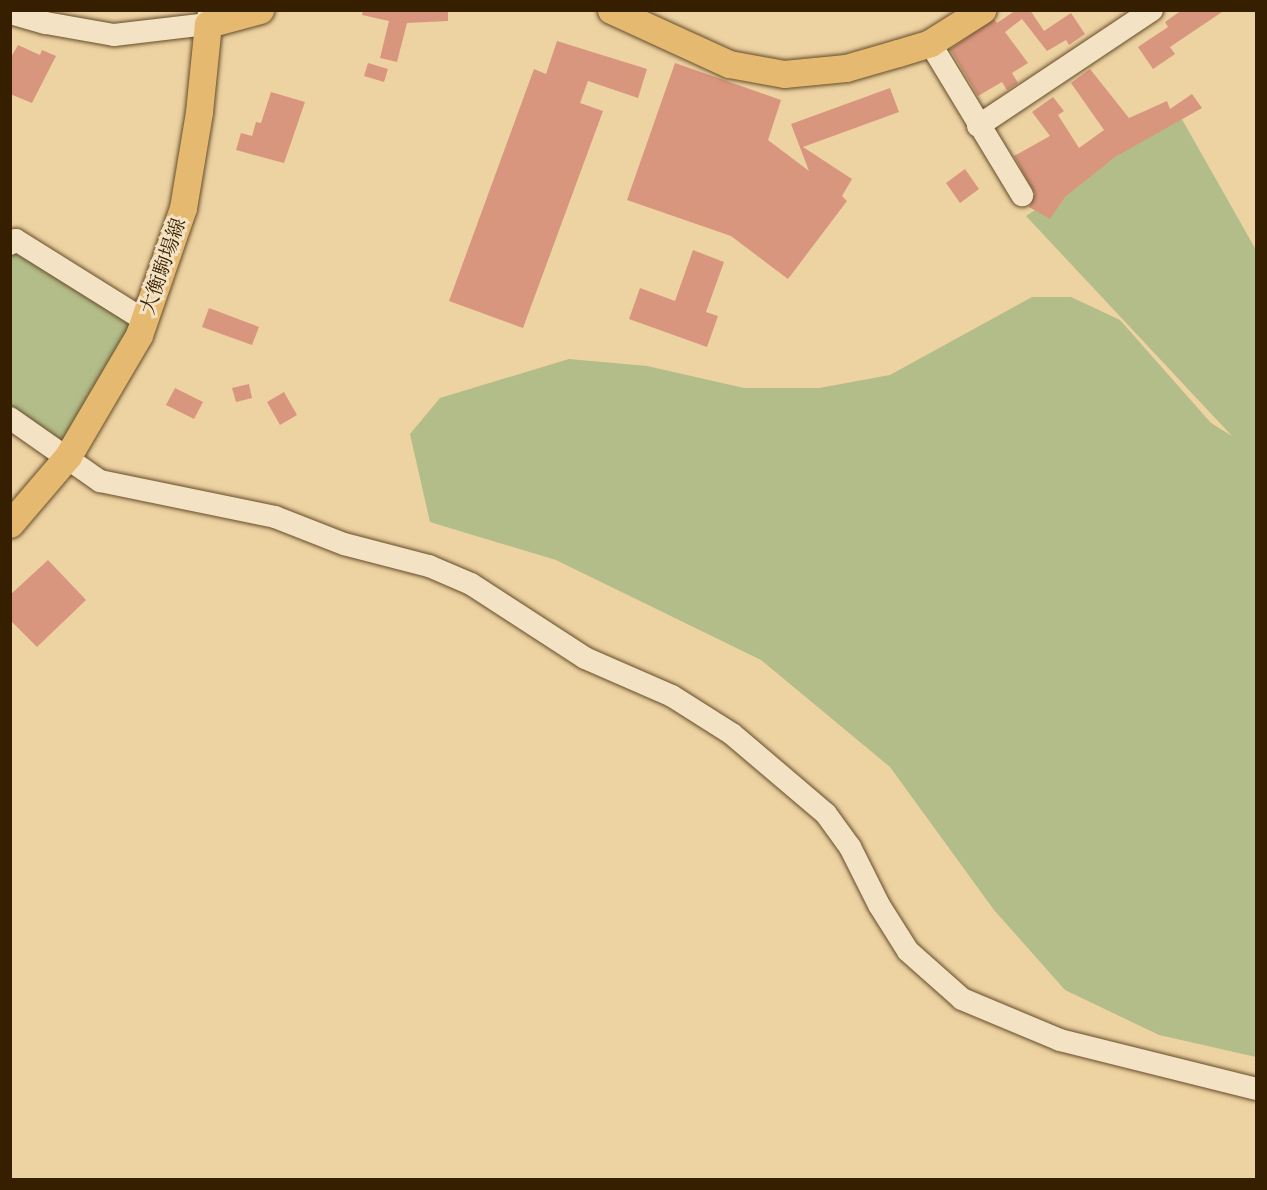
<!DOCTYPE html>
<html>
<head>
<meta charset="utf-8">
<style>
	body { margin:0 }
	#map { position:relative; width:1267px; height:1190px; overflow:hidden; background:#edd2a2; font-family:"IM FELL French Canon","Noto Serif JP",serif }
	div>[style] { position:absolute }
	.green>* { inset:0; background:#b3bd89 }
	.building>* { inset:0; background:#d9967f }
	.roads { filter:drop-shadow(0 0 2px #644c28) drop-shadow(0 0 2px #644c28) }
	.minor>* { height:22px; margin:-11px; padding:0 11px; transform-origin:11px; border-radius:11px; background:#f3e2c3 }
	.major>* { height:27px; margin:-13.5px; padding:0 13.5px; transform-origin:13.5px; border-radius:13.5px; background:#e6b971 }
	span { translate:-50% -50%; white-space:nowrap; text-align:center; line-height:1.15; -webkit-text-stroke:6px #f3e2c3; paint-order:stroke }
	.street-label { font-size:20px; color:#361f00 }
	.frame { position:absolute; inset:0; border:12px solid #361f00; pointer-events:none }
</style>
</head>
<body>
<div id="map">
	<div class="green">
		<i style="clip-path:polygon(1179px 114px,1256px 250px,1256px 1057px,1159px 1035px,1065px 990px,994px 910px,890px 767px,761px 660px,556px 560px,430px 522px,410px 434px,440px 398px,569px 359px,647px 366px,744px 388px,819px 388px,890px 375px,1032px 297px,1071px 297px,1120px 320px,1211px 423px,1232px 436px,1026px 216px)"></i>
		<i style="clip-path:polygon(16px 247px,133px 321px,65px 442px,11px 407px,10px 256px)"></i>
	</div>
	<div class="building">
		<i style="clip-path:polygon(363px 10px,448px 10px,448px 21px,407px 23px,397px 62px,380px 58px,389px 21px,362px 15px)"></i>
		<i style="clip-path:polygon(1016px 10px,1030px 10px,1044px 31px,1071px 13px,1085px 34px,1069px 45px,1066px 40px,1047px 51px,1022px 19px,1005px 32px,1028px 63px,1012px 73px,1018px 83px,1007px 90px,1002px 82px,978px 96px,950px 49px,994px 19px,997px 23px)"></i>
		<i style="clip-path:polygon(1182px 10px,1225px 10px,1170px 47px,1175px 54px,1153px 69px,1138px 47px,1168px 27px,1165px 22px)"></i>
		<i style="clip-path:polygon(557px 41px,647px 69px,638px 98px,588px 81px,580px 103px,603px 111px,523px 328px,449px 301px,534px 69px,546px 74px)"></i>
		<i style="clip-path:polygon(18px 45px,40px 55px,42px 50px,56px 56px,32px 103px,10px 94px,10px 59px)"></i>
		<i style="clip-path:polygon(368px 63px,388px 69px,384px 82px,364px 76px)"></i>
		<i style="clip-path:polygon(675px 63px,781px 100px,768px 140px,809px 171px,791px 124px,890px 88px,899px 112px,803px 147px,852px 179px,842px 196px,847px 201px,788px 279px,731px 236px,627px 200px)"></i>
		<i style="clip-path:polygon(1090px 69px,1129px 118px,1167px 101px,1170px 109px,1192px 94px,1202px 108px,1115px 157px,1065px 197px,1050px 219px,1029px 207px,1035px 194px,1014px 156px,1050px 136px,1032px 112px,1053px 97px,1064px 111px,1058px 115px,1079px 148px,1104px 130px,1071px 83px)"></i>
		<i style="clip-path:polygon(271px 92px,305px 102px,284px 163px,236px 150px,241px 133px,252px 136px,256px 122px,261px 123px)"></i>
		<i style="clip-path:polygon(965px 169px,979px 189px,960px 203px,946px 183px)"></i>
		<i style="clip-path:polygon(693px 250px,724px 262px,706px 312px,718px 316px,707px 347px,629px 319px,640px 288px,675px 301px)"></i>
		<i style="clip-path:polygon(209px 308px,259px 327px,252px 345px,202px 327px)"></i>
		<i style="clip-path:polygon(249px 384px,252px 398px,236px 402px,232px 388px)"></i>
		<i style="clip-path:polygon(175px 388px,203px 402px,194px 419px,166px 405px)"></i>
		<i style="clip-path:polygon(284px 392px,297px 415px,280px 425px,267px 402px)"></i>
		<i style="clip-path:polygon(48px 560px,86px 600px,37px 647px,10px 620px,10px 595px)"></i>
	</div>
	<div class="roads">
		<div class="minor">
			<i style="left:10px;top:13px;width:37px;rotate:16deg"></i>
			<i style="left:46px;top:23px;width:69px;rotate:10deg"></i>
			<i style="left:114px;top:35px;width:95px;rotate:-6.7deg"></i>
			<i style="left:208px;top:24px;width:14px;rotate:-86deg"></i>
			<i style="left:930px;top:43px;width:178px;rotate:58.8deg"></i>
			<i style="left:978px;top:126px;width:209px;rotate:-33.7deg"></i>
			<i style="left:10px;top:244px;width:7px;rotate:-34deg"></i>
			<i style="left:16px;top:240px;width:151px;rotate:32deg"></i>
			<i style="left:10px;top:418px;width:110px;rotate:35deg"></i>
			<i style="left:100px;top:481px;width:179px;rotate:11.6deg"></i>
			<i style="left:275px;top:517px;width:74px;rotate:21.4deg"></i>
			<i style="left:344px;top:544px;width:88px;rotate:14.5deg"></i>
			<i style="left:429px;top:566px;width:46px;rotate:23.2deg"></i>
			<i style="left:471px;top:584px;width:136px;rotate:33deg"></i>
			<i style="left:585px;top:658px;width:95px;rotate:23.6deg"></i>
			<i style="left:672px;top:696px;width:71px;rotate:32.3deg"></i>
			<i style="left:732px;top:734px;width:123px;rotate:40.4deg"></i>
			<i style="left:826px;top:814px;width:41px;rotate:54deg"></i>
			<i style="left:850px;top:847px;width:65px;rotate:63.4deg"></i>
			<i style="left:879px;top:905px;width:54px;rotate:57.8deg"></i>
			<i style="left:908px;top:951px;width:72px;rotate:41.6deg"></i>
			<i style="left:962px;top:999px;width:106px;rotate:22.7deg"></i>
			<i style="left:1060px;top:1040px;width:202px;rotate:14deg"></i>
		</div>
		<div class="major">
			<i style="left:611px;top:10px;width:130px;rotate:24.6deg"></i>
			<i style="left:729px;top:64px;width:56px;rotate:10.3deg"></i>
			<i style="left:784px;top:74px;width:62px;rotate:-5.5deg"></i>
			<i style="left:846px;top:68px;width:54px;rotate:-16.1deg"></i>
			<i style="left:898px;top:53px;width:34px;rotate:-17deg"></i>
			<i style="left:930px;top:43px;width:62px;rotate:-32.4deg"></i>
			<i style="left:10px;top:524px;width:89px;rotate:-49.5deg"></i>
			<i style="left:68px;top:456px;width:140px;rotate:-59.6deg"></i>
			<i style="left:139px;top:335px;width:134px;rotate:-70.9deg"></i>
			<i style="left:183px;top:208px;width:97px;rotate:-80.5deg"></i>
			<i style="left:199px;top:112px;width:88px;rotate:-84.2deg"></i>
			<i style="left:208px;top:24px;width:54px;rotate:-15.1deg"></i>
		</div>
	</div>
	<div class="street-label">
		<span style="left:163px;top:266px;rotate:-71deg">大衡駒場線</span>
	</div>
	<div class="frame"></div>
</div>
</body>
</html>
